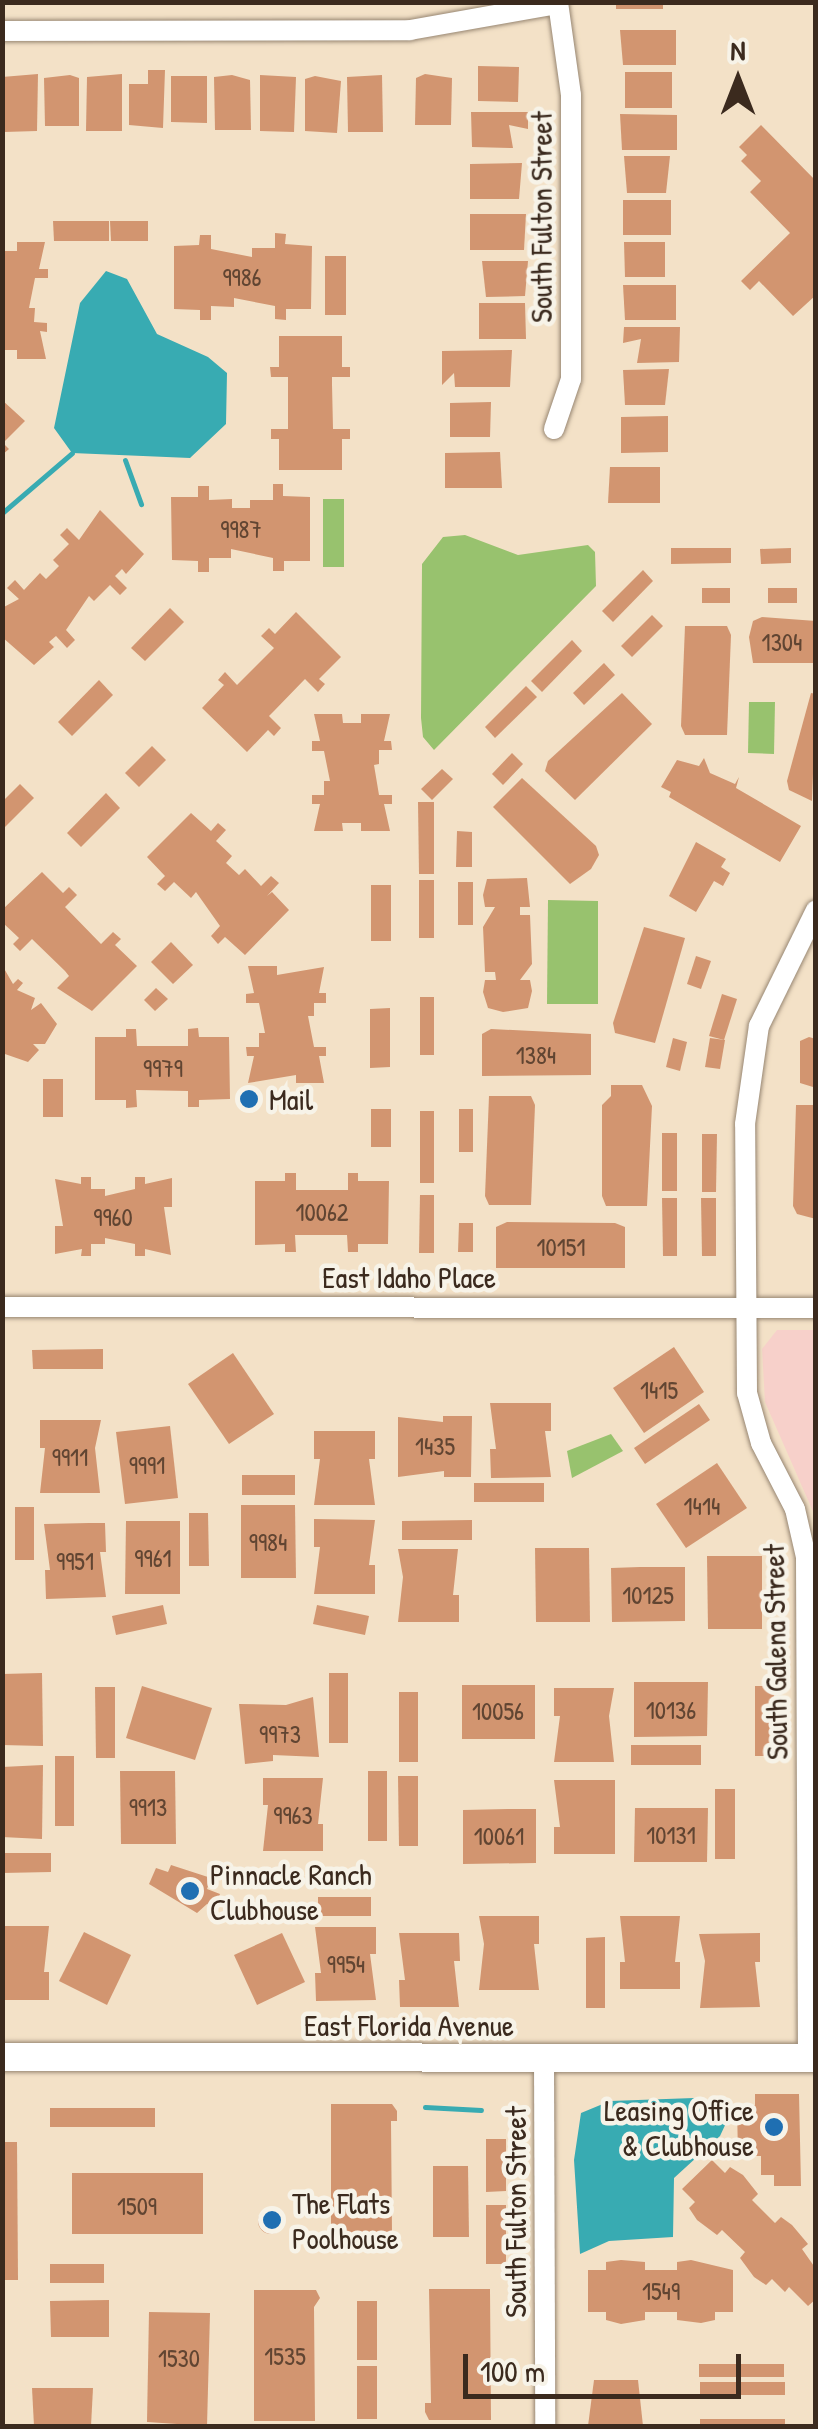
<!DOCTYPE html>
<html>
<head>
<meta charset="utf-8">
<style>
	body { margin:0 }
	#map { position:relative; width:818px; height:2429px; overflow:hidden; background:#f3e1c7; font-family:"Patrick Hand",sans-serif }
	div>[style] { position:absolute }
	.built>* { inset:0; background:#f7d0ca }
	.green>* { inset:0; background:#98c26e }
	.water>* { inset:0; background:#38abb2 }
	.stream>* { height:5px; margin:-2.5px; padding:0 2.5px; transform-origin:2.5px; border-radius:2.5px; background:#38abb2 }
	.building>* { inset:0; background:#d29570 }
	.round { border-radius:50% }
	.roads { filter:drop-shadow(0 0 2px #978672) drop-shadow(0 0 2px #978672) }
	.minor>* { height:20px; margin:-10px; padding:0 10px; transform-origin:10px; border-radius:10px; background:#fff }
	.major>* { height:28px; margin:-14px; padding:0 14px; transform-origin:14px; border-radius:14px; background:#fff }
	.dots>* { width:28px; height:28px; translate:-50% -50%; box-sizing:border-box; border:5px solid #f7f3e8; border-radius:50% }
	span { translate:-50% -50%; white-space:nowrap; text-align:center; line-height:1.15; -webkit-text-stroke:9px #f7f3e8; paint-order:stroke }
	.number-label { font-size:25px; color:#614532 }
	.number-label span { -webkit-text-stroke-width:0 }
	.street-label { font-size:30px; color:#3b2a1e }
	.poi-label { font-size:30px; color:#3b2a1e }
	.left { translate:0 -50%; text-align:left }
	.right { translate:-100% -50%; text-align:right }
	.frame { position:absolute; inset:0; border:5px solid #3b2a1e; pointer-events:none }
	.north { position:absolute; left:688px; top:30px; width:100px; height:100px; -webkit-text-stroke:8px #f7f3e8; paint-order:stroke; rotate:0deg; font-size:28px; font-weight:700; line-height:40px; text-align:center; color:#3b2a1e }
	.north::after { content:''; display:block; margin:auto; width:35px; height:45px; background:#3b2a1e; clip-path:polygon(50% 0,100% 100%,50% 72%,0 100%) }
	.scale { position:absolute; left:463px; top:2354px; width:278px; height:45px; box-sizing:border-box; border:5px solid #3b2a1e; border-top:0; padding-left:12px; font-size:30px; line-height:35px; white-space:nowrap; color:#3b2a1e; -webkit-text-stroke:8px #f7f3e8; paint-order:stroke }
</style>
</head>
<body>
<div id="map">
	<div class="built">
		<i style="clip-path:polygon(777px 1330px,815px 1330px,815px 1516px,765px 1402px,762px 1349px)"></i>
	</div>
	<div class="green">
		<i style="clip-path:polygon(323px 499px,344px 499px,344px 567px,323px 567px)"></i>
		<i style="clip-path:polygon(465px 535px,518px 555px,588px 545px,595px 552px,596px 586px,434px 750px,423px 737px,421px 718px,422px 564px,443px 537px)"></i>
		<i style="clip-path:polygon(749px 702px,775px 702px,774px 754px,748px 753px)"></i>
		<i style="clip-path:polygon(548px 900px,598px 901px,598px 1004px,547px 1004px)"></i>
		<i style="clip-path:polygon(611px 1434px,623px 1451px,572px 1478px,567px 1451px)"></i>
	</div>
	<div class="water">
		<i style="clip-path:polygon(106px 271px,127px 279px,157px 334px,208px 357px,227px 373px,226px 424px,190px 458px,72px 453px,54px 428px,80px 303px)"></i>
		<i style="clip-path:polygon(694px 2098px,719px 2103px,727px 2121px,720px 2136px,674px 2178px,673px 2237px,609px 2241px,580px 2254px,574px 2160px,581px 2113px,610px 2101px)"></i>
	</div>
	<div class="stream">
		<i style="left:125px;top:460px;width:47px;rotate:70deg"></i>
		<i style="left:2px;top:513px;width:92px;rotate:-40.6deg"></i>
		<i style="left:425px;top:2107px;width:56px;rotate:3.1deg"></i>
	</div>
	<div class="building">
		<i style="clip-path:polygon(616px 2px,663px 2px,663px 9px,616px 9px)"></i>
		<i style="clip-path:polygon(620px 30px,676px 30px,676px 65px,623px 65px)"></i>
		<i style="clip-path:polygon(478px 66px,519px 67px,518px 102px,478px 101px)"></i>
		<i style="clip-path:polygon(148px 70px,165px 70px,163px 128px,129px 125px,129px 84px,148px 84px)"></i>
		<i style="clip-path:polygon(625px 72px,672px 72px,672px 108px,625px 108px)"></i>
		<i style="clip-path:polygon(38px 74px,37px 131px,4px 132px,2px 77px)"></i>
		<i style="clip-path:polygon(122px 74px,122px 131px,86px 131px,87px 77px)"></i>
		<i style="clip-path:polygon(425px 74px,452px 78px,451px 125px,415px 125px,416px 78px)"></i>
		<i style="clip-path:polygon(70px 75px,79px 78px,79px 126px,45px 126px,44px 78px)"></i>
		<i style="clip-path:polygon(232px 75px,250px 80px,251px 130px,215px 130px,214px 77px)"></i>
		<i style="clip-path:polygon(260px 75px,296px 77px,294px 132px,260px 131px)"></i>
		<i style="clip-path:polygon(382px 75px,383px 132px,348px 132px,347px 77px)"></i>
		<i style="clip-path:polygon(171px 76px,207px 76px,207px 123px,171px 122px)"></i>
		<i style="clip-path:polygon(315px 76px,341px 81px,337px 133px,305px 131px,305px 79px)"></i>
		<i style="clip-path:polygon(471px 112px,528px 112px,528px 129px,509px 125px,513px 148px,472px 147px)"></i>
		<i style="clip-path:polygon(620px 114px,677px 115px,677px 150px,622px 150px)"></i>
		<i style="clip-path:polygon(761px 125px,816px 181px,816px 295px,793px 316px,759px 281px,750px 290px,741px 281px,790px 233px,750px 192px,761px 181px,741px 161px,747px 155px,739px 147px)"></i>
		<i style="clip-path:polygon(624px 156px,670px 156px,666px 193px,627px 193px)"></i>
		<i style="clip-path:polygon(522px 163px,519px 199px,470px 199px,470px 164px)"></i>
		<i style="clip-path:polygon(623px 200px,671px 200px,671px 235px,623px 235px)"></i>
		<i style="clip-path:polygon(470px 214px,526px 214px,524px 250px,470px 250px)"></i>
		<i style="clip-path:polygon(53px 221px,109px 221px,109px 241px,54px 241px)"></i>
		<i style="clip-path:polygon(110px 221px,148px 221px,148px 241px,111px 241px)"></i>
		<i style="clip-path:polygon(275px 233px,286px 234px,285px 244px,312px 246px,311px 309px,286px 309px,286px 320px,275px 319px,275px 306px,234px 298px,234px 307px,211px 306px,211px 320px,200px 320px,200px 310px,174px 309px,174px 246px,199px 245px,200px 235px,211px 235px,211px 249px,252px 257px,252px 248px,275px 248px)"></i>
		<i style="clip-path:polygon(17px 242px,45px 242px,39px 269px,48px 269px,48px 278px,35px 278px,29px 308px,35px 308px,34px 322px,47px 323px,47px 332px,40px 331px,46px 359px,17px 359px,17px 350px,2px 350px,2px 251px,17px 251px)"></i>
		<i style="clip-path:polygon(624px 242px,665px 242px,665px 277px,625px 277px)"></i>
		<i style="clip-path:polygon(325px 256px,346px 256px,346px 315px,325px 315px)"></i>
		<i style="clip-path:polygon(482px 261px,528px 261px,525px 296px,486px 297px)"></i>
		<i style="clip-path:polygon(623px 285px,676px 285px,676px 320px,625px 320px)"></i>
		<i style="clip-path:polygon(479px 303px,525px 303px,526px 339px,479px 339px)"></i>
		<i style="clip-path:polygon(624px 327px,680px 327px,679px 362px,637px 363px,641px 339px,623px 343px)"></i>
		<i style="clip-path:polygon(279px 336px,342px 336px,342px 367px,350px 367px,350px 377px,332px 377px,332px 384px,333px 429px,350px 429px,350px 439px,342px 439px,342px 470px,279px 470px,279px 439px,271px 439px,271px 429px,288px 429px,288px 377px,271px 377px,270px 367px,279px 367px)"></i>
		<i style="clip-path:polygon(512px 350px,510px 387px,455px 387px,454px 373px,442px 385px,442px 351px)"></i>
		<i style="clip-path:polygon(669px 369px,665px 405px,625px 405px,623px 370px)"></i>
		<i style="clip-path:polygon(2px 400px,25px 421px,3px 443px,9px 449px,2px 455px)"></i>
		<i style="clip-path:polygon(491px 402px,490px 437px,450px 437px,450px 403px)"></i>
		<i style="clip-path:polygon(668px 416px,668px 452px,621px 453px,621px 417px)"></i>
		<i style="clip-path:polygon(500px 452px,502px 488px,445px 488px,445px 453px)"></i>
		<i style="clip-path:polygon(610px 467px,660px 467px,660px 503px,608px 503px)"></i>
		<i style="clip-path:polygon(273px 484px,283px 484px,283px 496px,310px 497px,310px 561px,284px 561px,284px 571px,273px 571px,273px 558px,231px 549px,231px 558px,209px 558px,209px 572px,198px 572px,198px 561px,172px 560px,171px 497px,198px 497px,198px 486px,209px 486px,209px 500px,232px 499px,232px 508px,250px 508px,250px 500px,273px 500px)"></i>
		<i style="clip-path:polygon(100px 510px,144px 554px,126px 574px,122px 569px,115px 576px,127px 588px,120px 595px,110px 585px,94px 601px,89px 596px,66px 630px,75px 640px,67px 648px,56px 636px,49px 642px,54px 647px,34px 665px,2px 637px,2px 608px,19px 599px,7px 588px,15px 580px,24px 590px,40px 573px,46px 579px,59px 566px,53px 560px,69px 544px,60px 535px,67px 528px,79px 540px)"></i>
		<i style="clip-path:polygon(671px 548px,731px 548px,731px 563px,671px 564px)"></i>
		<i style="clip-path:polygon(791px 548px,791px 563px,761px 564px,760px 549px)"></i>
		<i style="clip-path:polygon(643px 570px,653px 581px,613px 622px,602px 611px)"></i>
		<i style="clip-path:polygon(702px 588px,730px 588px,730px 603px,702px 603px)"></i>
		<i style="clip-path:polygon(768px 588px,797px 588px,797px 603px,768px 603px)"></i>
		<i style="clip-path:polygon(170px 608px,184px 622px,145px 661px,131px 648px)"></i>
		<i style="clip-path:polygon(296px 612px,341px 657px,319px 679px,325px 684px,318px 692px,305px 679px,273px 712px,269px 716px,281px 728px,274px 736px,268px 730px,247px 752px,202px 708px,224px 685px,218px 680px,225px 672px,237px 685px,274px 648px,261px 636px,269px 628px,275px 634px)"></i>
		<i style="clip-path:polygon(652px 615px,663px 626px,632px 657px,621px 646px)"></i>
		<i style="clip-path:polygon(762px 617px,816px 621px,816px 663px,753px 663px,749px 637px,753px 621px)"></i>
		<i style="clip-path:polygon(685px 626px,727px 626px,731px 635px,727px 735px,685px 735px,681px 726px)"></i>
		<i style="clip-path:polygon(572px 640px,582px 651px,542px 692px,531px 681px)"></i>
		<i style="clip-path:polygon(604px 663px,615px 675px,584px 705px,573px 693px)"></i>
		<i style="clip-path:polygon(99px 680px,113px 695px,72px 736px,58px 722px)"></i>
		<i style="clip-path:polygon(526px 686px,537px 697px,495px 738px,485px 727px)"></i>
		<i style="clip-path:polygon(622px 693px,652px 724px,575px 800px,545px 771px,548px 761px)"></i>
		<i style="clip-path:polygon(811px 693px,816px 694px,812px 801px,789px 790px,787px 781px)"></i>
		<i style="clip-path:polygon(314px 714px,342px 714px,343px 723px,361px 723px,361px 714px,390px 714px,384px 741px,391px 741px,392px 750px,379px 750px,379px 764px,374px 765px,379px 795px,392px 795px,392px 804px,384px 804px,390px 831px,361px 831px,361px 823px,342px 823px,343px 831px,314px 831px,320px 804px,312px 804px,312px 795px,324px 795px,324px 781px,330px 781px,324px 751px,312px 751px,312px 741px,320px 741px)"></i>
		<i style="clip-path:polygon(152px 746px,166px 760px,139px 787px,125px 773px)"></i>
		<i style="clip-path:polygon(512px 753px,523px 764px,503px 785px,492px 774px)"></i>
		<i style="clip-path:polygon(704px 758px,710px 773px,735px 784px,739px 777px,736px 788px,801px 826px,780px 862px,669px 797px,671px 792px,661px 787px,677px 760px,699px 766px)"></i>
		<i style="clip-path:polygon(442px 769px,453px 779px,432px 800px,421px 789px)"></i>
		<i style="clip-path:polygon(522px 778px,596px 846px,599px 855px,591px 869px,570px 884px,493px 807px)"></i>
		<i style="clip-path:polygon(20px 784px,34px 798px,2px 830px,2px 802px)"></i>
		<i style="clip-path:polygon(106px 793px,120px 808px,81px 847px,67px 833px)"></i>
		<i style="clip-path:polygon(418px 802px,434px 802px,434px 874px,419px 874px)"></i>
		<i style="clip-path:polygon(191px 813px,211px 831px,218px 823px,226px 830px,216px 841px,232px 856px,226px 863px,239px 875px,245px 869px,261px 886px,271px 876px,279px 883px,267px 896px,272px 892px,289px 910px,245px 955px,225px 937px,218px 944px,211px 936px,220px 926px,196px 892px,191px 898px,174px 882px,165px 891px,157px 884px,165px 876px,147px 857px)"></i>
		<i style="clip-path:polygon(457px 831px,472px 832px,472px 867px,456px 867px)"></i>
		<i style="clip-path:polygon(696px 842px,726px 859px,721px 867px,730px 873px,723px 886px,714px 881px,696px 912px,669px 896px)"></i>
		<i style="clip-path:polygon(42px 872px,63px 893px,69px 887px,77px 895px,65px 907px,101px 944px,113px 932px,121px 939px,115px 945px,137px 966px,92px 1011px,57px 988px,69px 976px,65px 971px,32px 939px,20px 951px,13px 944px,19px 938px,2px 922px,3px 909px)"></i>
		<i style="clip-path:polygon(527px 878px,530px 907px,520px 907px,520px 915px,530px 915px,532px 964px,520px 980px,530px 980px,532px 991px,528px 1008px,503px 1012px,488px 1008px,483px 992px,485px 980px,496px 980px,495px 972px,485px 972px,483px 927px,495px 907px,485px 907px,483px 895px,487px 879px)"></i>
		<i style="clip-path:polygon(419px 880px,434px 880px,434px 938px,419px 938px)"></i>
		<i style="clip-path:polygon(458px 882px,473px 882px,473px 925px,458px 925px)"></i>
		<i style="clip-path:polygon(371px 885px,391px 885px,391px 941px,371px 941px)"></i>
		<i style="clip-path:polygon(644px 927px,685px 938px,655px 1043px,615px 1033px,613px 1023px)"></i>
		<i style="clip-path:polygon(171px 942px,193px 965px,173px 984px,151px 962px)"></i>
		<i style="clip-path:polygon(696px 956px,711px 961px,701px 989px,687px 984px)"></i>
		<i style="clip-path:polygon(2px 965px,13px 984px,18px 979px,23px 983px,17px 990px,35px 998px,31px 1010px,41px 1003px,57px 1024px,45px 1044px,33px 1044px,39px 1050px,28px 1062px,2px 1053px)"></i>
		<i style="clip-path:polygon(248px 966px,277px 966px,277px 975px,324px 967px,319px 993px,326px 993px,326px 1003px,314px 1003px,314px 1016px,308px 1016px,314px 1047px,326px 1047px,326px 1056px,319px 1056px,324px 1083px,296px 1083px,296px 1075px,248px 1083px,254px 1056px,247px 1056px,246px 1047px,259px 1047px,259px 1033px,265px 1033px,259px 1003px,246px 1003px,246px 994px,254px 993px)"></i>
		<i style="clip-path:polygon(156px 988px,168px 999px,155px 1011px,144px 1000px)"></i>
		<i style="clip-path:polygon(722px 994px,737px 999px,724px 1040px,709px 1036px)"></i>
		<i style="clip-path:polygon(420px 997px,434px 997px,434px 1055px,420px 1055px)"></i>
		<i style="clip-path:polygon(390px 1008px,390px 1067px,370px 1068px,370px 1009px)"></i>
		<i style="clip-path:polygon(198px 1028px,199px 1037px,229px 1037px,230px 1099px,199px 1100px,199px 1107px,188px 1107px,188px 1091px,136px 1090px,137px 1107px,126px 1108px,126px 1100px,95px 1100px,95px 1037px,126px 1037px,126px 1029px,136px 1029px,137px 1046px,188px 1046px,188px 1029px)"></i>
		<i style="clip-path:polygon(491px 1029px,591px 1034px,591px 1075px,482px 1076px,482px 1034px)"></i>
		<i style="clip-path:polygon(809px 1037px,816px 1039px,813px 1087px,800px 1083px,800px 1041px)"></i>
		<i style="clip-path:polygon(673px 1038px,687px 1042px,680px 1071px,666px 1067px)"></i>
		<i style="clip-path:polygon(710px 1038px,725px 1040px,720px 1069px,705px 1067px)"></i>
		<i style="clip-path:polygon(43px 1079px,63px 1079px,63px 1117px,43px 1117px)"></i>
		<i style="clip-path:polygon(611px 1085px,642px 1085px,652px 1106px,647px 1206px,606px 1206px,602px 1196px,602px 1105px,611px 1096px)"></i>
		<i style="clip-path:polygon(489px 1096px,531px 1096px,535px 1105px,531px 1205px,489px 1205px,485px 1196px)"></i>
		<i style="clip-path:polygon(796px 1105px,816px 1105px,816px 1219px,797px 1214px,793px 1206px)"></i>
		<i style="clip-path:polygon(371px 1109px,391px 1109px,391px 1147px,371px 1147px)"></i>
		<i style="clip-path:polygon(459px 1109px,473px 1109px,473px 1152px,459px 1152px)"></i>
		<i style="clip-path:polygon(420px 1111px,434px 1111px,434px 1183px,420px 1183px)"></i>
		<i style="clip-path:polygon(662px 1133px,677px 1133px,677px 1191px,662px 1191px)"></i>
		<i style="clip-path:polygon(702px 1134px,717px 1134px,716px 1192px,702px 1192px)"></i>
		<i style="clip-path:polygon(285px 1173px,296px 1173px,296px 1190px,348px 1190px,348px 1173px,358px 1173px,358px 1181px,389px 1181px,388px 1244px,358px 1244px,358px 1252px,348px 1252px,347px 1235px,295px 1235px,296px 1252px,285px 1252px,285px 1244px,255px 1245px,255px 1181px,285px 1181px)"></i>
		<i style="clip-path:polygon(81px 1177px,91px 1177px,91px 1189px,105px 1189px,105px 1196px,135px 1189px,135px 1177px,145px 1177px,145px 1184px,172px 1178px,172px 1207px,164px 1207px,171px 1255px,145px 1249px,145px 1256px,135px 1256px,135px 1244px,105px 1238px,105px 1244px,91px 1244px,91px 1256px,81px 1256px,82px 1249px,55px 1254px,55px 1226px,63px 1226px,55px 1179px,81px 1184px)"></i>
		<i style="clip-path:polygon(420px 1195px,434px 1195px,434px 1253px,419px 1253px)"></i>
		<i style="clip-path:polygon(662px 1198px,677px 1198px,677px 1256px,663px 1256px)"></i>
		<i style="clip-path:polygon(701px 1198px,716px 1198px,716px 1256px,702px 1256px)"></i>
		<i style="clip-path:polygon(507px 1222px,615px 1223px,625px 1227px,625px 1268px,496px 1268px,496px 1227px)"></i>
		<i style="clip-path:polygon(459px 1223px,473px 1223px,473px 1252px,458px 1252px)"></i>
		<i style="clip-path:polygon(674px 1347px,704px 1392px,644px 1433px,613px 1388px)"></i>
		<i style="clip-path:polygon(103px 1349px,103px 1369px,33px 1369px,32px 1350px)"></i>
		<i style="clip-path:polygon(233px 1353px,274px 1414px,229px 1444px,188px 1384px)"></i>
		<i style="clip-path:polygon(490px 1403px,551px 1403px,551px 1431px,545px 1431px,551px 1477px,491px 1478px,490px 1449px,496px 1449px)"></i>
		<i style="clip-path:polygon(699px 1404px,710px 1420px,645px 1464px,634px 1448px)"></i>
		<i style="clip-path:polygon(443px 1416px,472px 1416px,471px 1477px,444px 1477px,444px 1471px,398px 1477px,398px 1417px,443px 1422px)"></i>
		<i style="clip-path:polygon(40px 1420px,101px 1420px,95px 1448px,100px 1493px,40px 1493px,45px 1448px,40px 1448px)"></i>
		<i style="clip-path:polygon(170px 1426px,178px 1498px,125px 1504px,116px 1432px)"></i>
		<i style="clip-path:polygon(314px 1431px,375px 1431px,375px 1459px,369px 1459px,375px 1505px,314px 1505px,320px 1459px,314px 1459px)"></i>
		<i style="clip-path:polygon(717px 1463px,747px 1508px,686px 1548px,656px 1504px)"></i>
		<i style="clip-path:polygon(242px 1475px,295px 1475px,295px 1495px,242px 1495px)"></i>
		<i style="clip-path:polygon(474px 1483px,544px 1483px,544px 1502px,474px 1502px)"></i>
		<i style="clip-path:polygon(241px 1505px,295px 1505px,296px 1578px,241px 1578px)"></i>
		<i style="clip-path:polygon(15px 1507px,34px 1507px,34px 1560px,15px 1560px)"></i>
		<i style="clip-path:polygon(189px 1513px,208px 1513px,209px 1566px,189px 1566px)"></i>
		<i style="clip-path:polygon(314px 1519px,375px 1520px,369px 1565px,375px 1565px,375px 1594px,314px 1594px,320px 1547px,314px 1547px)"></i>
		<i style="clip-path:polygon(472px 1520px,472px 1540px,402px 1540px,402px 1521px)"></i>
		<i style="clip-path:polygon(126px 1521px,180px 1521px,180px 1594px,125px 1594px)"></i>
		<i style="clip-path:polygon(89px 1523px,105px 1523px,106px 1552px,100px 1552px,106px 1597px,46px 1599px,45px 1570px,50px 1570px,44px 1524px)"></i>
		<i style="clip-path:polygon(535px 1548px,589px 1548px,590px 1622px,536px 1622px)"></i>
		<i style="clip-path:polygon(398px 1549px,458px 1549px,453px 1595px,459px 1595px,459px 1622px,398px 1622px,403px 1577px)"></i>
		<i style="clip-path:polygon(707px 1556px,762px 1556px,762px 1629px,708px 1629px)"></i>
		<i style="clip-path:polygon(640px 1567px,685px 1567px,685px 1621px,612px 1622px,611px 1568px)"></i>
		<i style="clip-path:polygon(163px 1605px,167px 1624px,116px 1635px,112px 1616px)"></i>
		<i style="clip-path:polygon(317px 1605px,369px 1616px,365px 1635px,313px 1624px)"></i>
		<i style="clip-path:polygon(42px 1673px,43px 1746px,2px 1745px,2px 1674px)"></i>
		<i style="clip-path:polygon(329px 1673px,348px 1673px,348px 1743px,329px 1743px)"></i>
		<i style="clip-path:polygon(634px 1682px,708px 1682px,707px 1736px,634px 1737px)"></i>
		<i style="clip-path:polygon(462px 1685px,535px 1685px,535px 1739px,462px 1739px)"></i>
		<i style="clip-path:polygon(142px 1686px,212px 1708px,195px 1760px,126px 1738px)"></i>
		<i style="clip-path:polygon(755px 1686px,774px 1686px,775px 1756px,755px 1756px)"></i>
		<i style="clip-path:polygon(95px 1687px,115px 1687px,115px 1758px,96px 1758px)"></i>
		<i style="clip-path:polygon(554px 1688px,614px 1688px,609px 1716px,614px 1762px,554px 1762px,560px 1716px,554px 1716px)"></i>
		<i style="clip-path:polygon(399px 1692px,418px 1692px,418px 1762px,399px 1762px)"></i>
		<i style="clip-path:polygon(313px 1697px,319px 1757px,273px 1755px,273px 1761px,245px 1764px,239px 1704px,286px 1705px)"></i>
		<i style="clip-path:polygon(631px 1745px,701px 1745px,701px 1765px,631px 1765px)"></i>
		<i style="clip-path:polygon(55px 1756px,74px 1756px,74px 1826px,55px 1826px)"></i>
		<i style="clip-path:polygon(43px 1765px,42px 1839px,2px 1837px,2px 1767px)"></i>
		<i style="clip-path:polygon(120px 1771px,175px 1771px,176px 1844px,121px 1844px)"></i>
		<i style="clip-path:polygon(368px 1771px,387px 1771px,387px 1841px,368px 1841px)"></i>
		<i style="clip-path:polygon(398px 1776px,418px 1776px,418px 1846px,399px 1846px)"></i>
		<i style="clip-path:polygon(263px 1778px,323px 1778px,318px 1824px,323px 1824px,323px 1851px,263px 1851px,268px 1805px,263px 1805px)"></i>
		<i style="clip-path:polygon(554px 1780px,615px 1780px,615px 1854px,554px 1854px,554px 1827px,560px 1827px)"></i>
		<i style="clip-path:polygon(715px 1789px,735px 1789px,735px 1859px,715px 1859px)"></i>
		<i style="clip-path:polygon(635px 1808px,708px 1808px,707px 1862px,634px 1862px)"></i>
		<i style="clip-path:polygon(508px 1809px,536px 1809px,536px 1863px,463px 1864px,463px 1810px)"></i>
		<i style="clip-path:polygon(2px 1853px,51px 1853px,51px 1872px,2px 1873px)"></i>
		<i style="clip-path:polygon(171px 1865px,211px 1878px,207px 1889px,220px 1894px,215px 1907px,207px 1904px,197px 1913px,149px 1884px,156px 1868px,168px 1872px)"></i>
		<i style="clip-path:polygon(318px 1897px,371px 1897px,371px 1916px,318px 1916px)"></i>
		<i style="clip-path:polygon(479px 1916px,539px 1916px,539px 1944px,534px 1944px,539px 1990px,479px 1990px,484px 1944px)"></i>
		<i style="clip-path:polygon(620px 1916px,680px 1916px,675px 1962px,680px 1962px,680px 1989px,620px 1989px,620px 1962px,625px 1962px)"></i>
		<i style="clip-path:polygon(2px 1926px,49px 1926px,44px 1972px,49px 1972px,49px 2000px,2px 2000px)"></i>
		<i style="clip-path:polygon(315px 1927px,376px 1927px,376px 1954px,370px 1954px,376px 2000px,316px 2001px,315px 1973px,321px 1973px)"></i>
		<i style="clip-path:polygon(84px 1932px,131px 1955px,107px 2005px,59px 1981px)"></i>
		<i style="clip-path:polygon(282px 1933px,305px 1982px,257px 2005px,234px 1955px)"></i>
		<i style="clip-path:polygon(399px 1933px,459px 1933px,460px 1961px,454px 1961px,459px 2007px,400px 2007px,399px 1980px,405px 1980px)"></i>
		<i style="clip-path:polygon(760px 1933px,760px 1962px,755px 1962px,760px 2007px,700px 2008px,705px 1961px,699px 1934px)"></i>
		<i style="clip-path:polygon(605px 1937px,605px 2008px,586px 2008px,586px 1938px)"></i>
		<i style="clip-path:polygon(755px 2094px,799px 2094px,801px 2186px,774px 2186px,774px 2175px,761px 2175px,761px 2156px,738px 2156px,737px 2106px,755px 2105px)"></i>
		<i style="clip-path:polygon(331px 2104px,392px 2104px,397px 2111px,397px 2121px,391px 2121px,392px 2234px,331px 2234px)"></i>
		<i style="clip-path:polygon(50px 2108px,155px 2108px,155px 2127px,50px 2127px)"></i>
		<i style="clip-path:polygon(486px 2139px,506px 2139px,506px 2191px,486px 2192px)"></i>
		<i style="clip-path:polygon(2px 2142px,17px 2142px,18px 2280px,2px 2280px)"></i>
		<i style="clip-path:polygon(712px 2160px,725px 2173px,730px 2167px,743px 2175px,758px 2194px,752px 2200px,775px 2223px,781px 2217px,792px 2225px,808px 2244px,802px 2249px,816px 2269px,816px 2299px,808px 2306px,789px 2287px,785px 2292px,772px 2279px,766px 2285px,754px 2277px,740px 2258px,745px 2252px,722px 2230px,717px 2235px,697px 2220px,689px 2208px,695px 2202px,682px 2189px)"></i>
		<i style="clip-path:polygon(433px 2166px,468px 2166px,469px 2237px,433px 2237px)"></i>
		<i style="clip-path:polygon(72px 2173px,203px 2173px,203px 2234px,72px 2234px)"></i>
		<i style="clip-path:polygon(486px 2205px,506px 2205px,506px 2264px,486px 2264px)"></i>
		<i class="round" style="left:258px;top:2208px;width:26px;height:26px"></i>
		<i style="clip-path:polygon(621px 2260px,645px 2262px,645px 2270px,677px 2270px,677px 2262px,691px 2260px,733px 2270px,733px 2312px,715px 2312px,715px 2320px,701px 2323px,677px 2320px,677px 2312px,645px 2312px,645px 2320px,621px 2324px,606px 2320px,606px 2312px,588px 2312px,588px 2270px,606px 2270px,606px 2262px)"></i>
		<i style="clip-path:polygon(50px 2264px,104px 2264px,104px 2283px,50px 2283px)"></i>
		<i style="clip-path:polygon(429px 2289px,490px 2289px,491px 2420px,429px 2420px,425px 2412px,425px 2403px,431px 2403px)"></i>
		<i style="clip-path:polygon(254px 2290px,316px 2290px,320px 2298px,314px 2307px,315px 2421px,254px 2421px)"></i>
		<i style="clip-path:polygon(109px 2300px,109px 2337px,51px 2337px,50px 2301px)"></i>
		<i style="clip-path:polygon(357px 2301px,377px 2301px,377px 2360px,357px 2360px)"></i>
		<i style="clip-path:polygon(149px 2312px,210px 2313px,207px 2426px,147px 2422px)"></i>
		<i style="clip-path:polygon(699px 2364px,784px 2364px,784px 2377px,699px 2377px)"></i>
		<i style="clip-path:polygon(357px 2366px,377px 2366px,377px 2419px,357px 2419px)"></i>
		<i style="clip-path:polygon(594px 2380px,638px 2380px,643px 2426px,588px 2426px)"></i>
		<i style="clip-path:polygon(700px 2382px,785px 2382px,785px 2395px,700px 2395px)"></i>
		<i style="clip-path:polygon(32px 2388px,93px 2388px,91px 2426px,34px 2426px)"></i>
		<i style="clip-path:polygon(700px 2419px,785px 2419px,785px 2426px,700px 2426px)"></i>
	</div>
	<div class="roads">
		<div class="minor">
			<i style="left:2px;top:31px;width:408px;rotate:-0.1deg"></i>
			<i style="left:410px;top:30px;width:150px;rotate:-10deg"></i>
			<i style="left:554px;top:429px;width:53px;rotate:-71.2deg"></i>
			<i style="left:571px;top:379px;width:284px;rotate:-90deg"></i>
			<i style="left:571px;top:95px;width:94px;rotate:-98deg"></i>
			<i style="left:2px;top:1307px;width:814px;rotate:0.07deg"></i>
			<i style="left:544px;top:2058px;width:368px;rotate:89.8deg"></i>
			<i style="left:808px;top:2058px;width:501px;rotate:-90.23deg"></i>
			<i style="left:806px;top:1557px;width:49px;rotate:-102.9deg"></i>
			<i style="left:795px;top:1509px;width:74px;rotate:-117.3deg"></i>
			<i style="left:761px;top:1443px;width:52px;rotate:-105.6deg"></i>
			<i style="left:747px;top:1393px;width:269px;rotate:-90.4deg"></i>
			<i style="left:745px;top:1124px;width:99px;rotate:-81.9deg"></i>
			<i style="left:759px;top:1026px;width:129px;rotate:-63.8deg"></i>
		</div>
		<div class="major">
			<i style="left:2px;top:2057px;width:814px;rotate:0.07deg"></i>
		</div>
	</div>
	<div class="dots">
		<i style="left:249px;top:1099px;background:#1f6fb2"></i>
		<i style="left:190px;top:1891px;background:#1f6fb2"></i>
		<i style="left:774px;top:2127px;background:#1f6fb2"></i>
		<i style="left:272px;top:2220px;background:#1f6fb2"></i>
	</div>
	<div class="number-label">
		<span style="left:242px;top:277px">9986</span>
		<span style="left:241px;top:529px">9987</span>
		<span style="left:782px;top:642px">1304</span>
		<span style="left:536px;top:1055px">1384</span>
		<span style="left:163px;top:1068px">9979</span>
		<span style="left:322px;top:1212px">10062</span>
		<span style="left:113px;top:1217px">9960</span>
		<span style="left:561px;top:1247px">10151</span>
		<span style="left:659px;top:1390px">1415</span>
		<span style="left:435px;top:1446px">1435</span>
		<span style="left:70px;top:1457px">9911</span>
		<span style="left:147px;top:1465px">9991</span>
		<span style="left:702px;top:1506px">1414</span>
		<span style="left:268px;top:1542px">9984</span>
		<span style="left:153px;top:1558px">9961</span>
		<span style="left:75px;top:1561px">9951</span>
		<span style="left:648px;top:1595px">10125</span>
		<span style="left:671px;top:1710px">10136</span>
		<span style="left:498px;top:1711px">10056</span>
		<span style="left:280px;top:1734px">9973</span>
		<span style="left:148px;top:1807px">9913</span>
		<span style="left:293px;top:1815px">9963</span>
		<span style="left:671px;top:1835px">10131</span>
		<span style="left:499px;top:1836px">10061</span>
		<span style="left:346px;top:1964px">9954</span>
		<span style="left:137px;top:2206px">1509</span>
		<span style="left:661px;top:2291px">1549</span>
		<span style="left:285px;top:2356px">1535</span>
		<span style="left:179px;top:2358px">1530</span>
	</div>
	<div class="street-label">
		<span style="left:541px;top:217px;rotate:-90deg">South Fulton Street</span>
		<span style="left:409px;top:1277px">East Idaho Place</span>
		<span style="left:775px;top:1652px;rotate:-91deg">South Galena Street</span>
		<span style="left:409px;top:2025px">East Florida Avenue</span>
		<span style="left:515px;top:2212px;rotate:-90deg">South Fulton Street</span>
	</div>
	<div class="poi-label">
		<span class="left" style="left:269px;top:1099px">Mail</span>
		<span class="left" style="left:210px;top:1891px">Pinnacle Ranch<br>Clubhouse</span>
		<span class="right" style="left:754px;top:2127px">Leasing Office<br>&amp; Clubhouse</span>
		<span class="left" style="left:292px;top:2220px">The Flats<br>Poolhouse</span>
	</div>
	<div class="frame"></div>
	<div class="north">N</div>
	<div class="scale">100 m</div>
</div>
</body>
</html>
